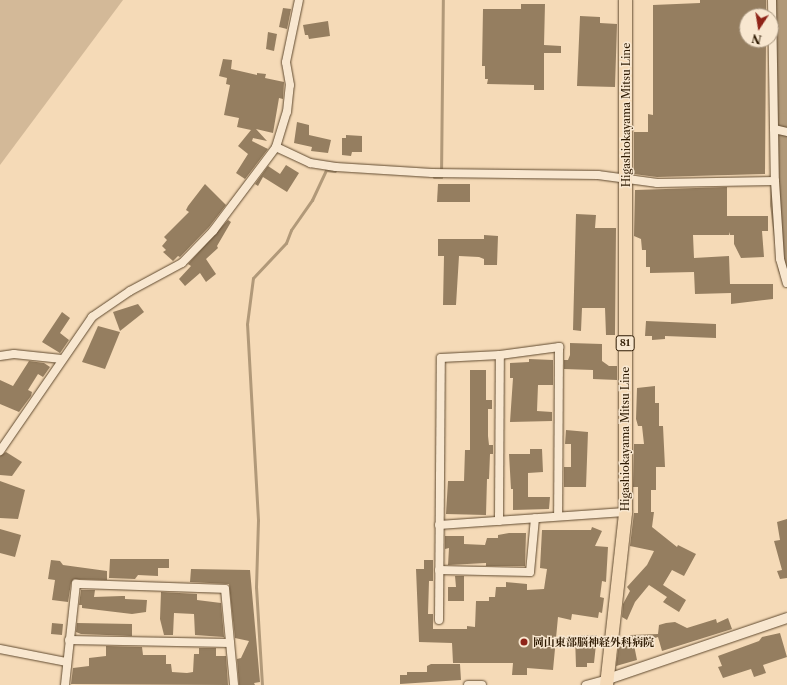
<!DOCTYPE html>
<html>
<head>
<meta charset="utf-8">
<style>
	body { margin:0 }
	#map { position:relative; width:787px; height:685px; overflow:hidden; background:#f5dab7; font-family:"Libre Caslon Text","Noto Serif JP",serif }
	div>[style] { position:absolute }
	.green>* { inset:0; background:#d3b998 }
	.stream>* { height:3px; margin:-1.5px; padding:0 1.5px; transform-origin:1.5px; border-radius:1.5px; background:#b19979 }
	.river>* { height:19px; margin:-9.5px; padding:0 9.5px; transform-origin:9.5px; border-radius:9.5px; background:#b19979 }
	.building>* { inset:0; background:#957e60 }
	.roads { filter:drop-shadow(0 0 1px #604a2f) drop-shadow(0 0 1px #604a2f) }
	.minor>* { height:8px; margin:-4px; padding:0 4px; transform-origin:4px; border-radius:4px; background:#f8e7d0 }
	.tertiary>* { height:10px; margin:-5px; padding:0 5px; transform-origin:5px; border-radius:5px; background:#f8e7d0 }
	.primary>* { height:13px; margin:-6.5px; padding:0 6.5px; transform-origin:6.5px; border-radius:6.5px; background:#f5dab7 }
	.dots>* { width:11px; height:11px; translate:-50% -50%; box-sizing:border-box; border:2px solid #f8e7d0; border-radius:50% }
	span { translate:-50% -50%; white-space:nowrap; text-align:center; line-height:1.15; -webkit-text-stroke:3px #f8e7d0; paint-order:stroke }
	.shield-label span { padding:1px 3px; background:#f8e7d0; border:1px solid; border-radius:3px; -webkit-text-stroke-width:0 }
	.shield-label { font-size:10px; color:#2e1a02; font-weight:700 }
	.street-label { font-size:11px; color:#2e1a02 }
	.poi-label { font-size:11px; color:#2e1a02; font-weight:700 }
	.left { translate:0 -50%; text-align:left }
	.north { position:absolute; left:739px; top:8px; width:40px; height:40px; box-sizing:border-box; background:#f8e7d0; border:1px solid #a7957e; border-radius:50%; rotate:192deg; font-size:11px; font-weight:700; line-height:16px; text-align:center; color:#2e1a02 }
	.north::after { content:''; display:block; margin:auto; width:14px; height:18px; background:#8f2418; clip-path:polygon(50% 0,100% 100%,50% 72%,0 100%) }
</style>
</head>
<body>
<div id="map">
	<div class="green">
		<i style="clip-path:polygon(0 0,123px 0,0 165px)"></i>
	</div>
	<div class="stream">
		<i style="left:434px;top:177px;width:7px"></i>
		<i style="left:441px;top:177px;width:177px;rotate:-89.4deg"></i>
		<i style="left:262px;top:685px;width:98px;rotate:-93.5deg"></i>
		<i style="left:256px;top:587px;width:67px;rotate:-88.3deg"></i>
		<i style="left:258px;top:520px;width:196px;rotate:-93.2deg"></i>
		<i style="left:247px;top:324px;width:46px;rotate:-82.6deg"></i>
		<i style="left:253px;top:278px;width:48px;rotate:-46.7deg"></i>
		<i style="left:286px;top:243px;width:14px;rotate:-69deg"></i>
		<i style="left:291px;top:230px;width:37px;rotate:-55deg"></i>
		<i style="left:312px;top:200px;width:33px;rotate:-65deg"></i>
		<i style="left:326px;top:170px;width:9px;rotate:6deg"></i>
	</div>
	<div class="river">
		<i style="left:779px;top:0;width:122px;rotate:89.1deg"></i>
		<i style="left:781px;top:122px;width:81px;rotate:91.4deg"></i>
		<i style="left:779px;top:203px;width:65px;rotate:83deg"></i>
	</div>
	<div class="building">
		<i style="clip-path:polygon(700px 0,766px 0,766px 16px,747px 16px,747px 40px,766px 40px,765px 174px,657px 177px,634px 174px,634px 132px,648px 132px,648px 114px,653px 115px,653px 5px,700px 3px)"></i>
		<i style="clip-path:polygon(521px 4px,545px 4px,544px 45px,561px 46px,561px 53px,544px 53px,544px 90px,534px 90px,534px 85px,487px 84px,488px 79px,485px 79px,485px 66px,482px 66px,483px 9px,521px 9px)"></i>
		<i style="clip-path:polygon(283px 8px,291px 9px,287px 29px,279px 27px)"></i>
		<i style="clip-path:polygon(580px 16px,600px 17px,600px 23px,617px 24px,615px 87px,577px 86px)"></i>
		<i style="clip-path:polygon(328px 21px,330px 36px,309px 39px,308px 35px,305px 35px,303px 25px)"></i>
		<i style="clip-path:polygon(268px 32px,277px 34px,274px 51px,266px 49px)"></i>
		<i style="clip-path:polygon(223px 59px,232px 60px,231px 69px,257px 75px,257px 73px,266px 74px,265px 78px,284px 82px,283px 99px,279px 98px,273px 133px,256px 129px,267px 141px,253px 138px,252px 141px,268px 149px,245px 179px,236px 173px,248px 154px,238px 146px,251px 130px,237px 127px,239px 118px,224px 115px,230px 85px,226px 84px,227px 78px,219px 76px)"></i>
		<i style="clip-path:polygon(297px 122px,309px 125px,309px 135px,331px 140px,328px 153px,311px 151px,312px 147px,294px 143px)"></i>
		<i style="clip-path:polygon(346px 135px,362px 136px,362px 152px,352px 152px,351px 156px,342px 155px,342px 138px,346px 138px)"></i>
		<i style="clip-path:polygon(286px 165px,299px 173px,287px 192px,263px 177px,258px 186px,255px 184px,268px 166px,280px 174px)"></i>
		<i style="clip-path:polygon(205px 184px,226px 205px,209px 227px,180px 257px,178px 256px,173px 261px,163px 252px,166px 250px,162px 246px,167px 240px,164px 237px,189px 212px,186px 210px,188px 206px)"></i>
		<i style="clip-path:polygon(438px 184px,470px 184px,470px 202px,437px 202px)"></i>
		<i style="clip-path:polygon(727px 187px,727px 216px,768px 216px,768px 231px,762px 231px,764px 257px,741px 258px,734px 244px,734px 235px,730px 235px,729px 232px,729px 235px,693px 235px,694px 258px,729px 256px,730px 284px,773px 284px,773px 299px,731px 304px,731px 293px,695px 294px,694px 272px,650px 273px,650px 267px,646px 267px,646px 250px,642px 250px,641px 239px,634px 236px,635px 190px)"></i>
		<i style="clip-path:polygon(576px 214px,596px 215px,595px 228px,616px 228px,615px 335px,606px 335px,605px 308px,582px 308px,581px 331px,573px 330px)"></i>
		<i style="clip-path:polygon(228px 220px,231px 222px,217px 246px,218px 248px,206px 259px,216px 274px,206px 282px,200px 273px,185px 286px,179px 279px,191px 266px,188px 264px)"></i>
		<i style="clip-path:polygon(484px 235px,498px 236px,497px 265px,484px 265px,484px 259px,479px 257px,459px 256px,456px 305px,443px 305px,444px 256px,438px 256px,438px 239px,484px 239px)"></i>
		<i style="clip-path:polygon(138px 304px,144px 312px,120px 331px,113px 312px)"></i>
		<i style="clip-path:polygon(62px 312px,70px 318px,60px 333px,69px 340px,60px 353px,42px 342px)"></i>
		<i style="clip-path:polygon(646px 321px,716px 324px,716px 338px,665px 336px,665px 339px,652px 340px,652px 336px,645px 336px)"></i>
		<i style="clip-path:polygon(98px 326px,120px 332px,105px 369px,82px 362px)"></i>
		<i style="clip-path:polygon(570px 343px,602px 344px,602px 361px,609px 366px,617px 366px,617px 380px,593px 379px,593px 370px,564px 369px,564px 360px,568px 360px,570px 355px)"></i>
		<i style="clip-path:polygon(529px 359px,553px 360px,553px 385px,538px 385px,537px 411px,552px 412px,552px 421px,510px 422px,513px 378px,510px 378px,510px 363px,529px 362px)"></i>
		<i style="clip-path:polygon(29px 361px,44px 363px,50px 367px,43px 377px,38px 374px,28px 390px,32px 392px,31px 396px,19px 412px,0 404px,0 380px,13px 386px)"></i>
		<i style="clip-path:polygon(470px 370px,486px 370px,486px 400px,492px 400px,492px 409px,488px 409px,488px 436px,489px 445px,493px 445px,493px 454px,490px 454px,489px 479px,487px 479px,486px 515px,446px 514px,448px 481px,464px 481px,465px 450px,470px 450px)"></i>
		<i style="clip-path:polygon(655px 386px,655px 403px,659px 403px,659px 426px,663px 426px,665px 467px,656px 467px,656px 490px,651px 490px,651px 512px,654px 512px,652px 527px,677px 547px,678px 545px,696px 554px,684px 576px,672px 570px,663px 585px,686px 600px,679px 612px,663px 602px,667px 597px,649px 585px,635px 602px,627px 620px,622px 617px,623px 604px,630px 591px,627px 587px,647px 565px,654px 551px,630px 546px,634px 513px,638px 513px,638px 487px,633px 487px,634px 444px,644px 444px,642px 426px,638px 426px,636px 419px,637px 388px)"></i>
		<i style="clip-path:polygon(566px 430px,588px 432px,586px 487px,564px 487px,564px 467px,571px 467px,571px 444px,565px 444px)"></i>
		<i style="clip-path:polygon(530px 449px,542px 449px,543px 472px,528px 473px,528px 497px,550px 497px,549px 509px,513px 510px,513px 489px,511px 489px,509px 454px,530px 454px)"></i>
		<i style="clip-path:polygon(6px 452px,22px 462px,12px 476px,0 475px,0 456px)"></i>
		<i style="clip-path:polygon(0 481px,25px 490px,18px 519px,0 518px)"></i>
		<i style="clip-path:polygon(787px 519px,787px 578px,780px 579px,777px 571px,782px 570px,774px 541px,780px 540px,777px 522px)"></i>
		<i style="clip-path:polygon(592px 527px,602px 531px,595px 546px,608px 547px,606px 582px,602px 581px,600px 597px,604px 598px,602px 613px,599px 612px,598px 618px,572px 614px,571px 620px,558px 617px,553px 670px,527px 668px,527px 675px,512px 675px,513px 663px,453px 663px,452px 643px,419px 642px,416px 569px,424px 569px,424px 560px,433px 560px,433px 581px,429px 581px,428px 614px,433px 614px,433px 629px,467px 629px,467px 626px,475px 627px,476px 601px,489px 601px,489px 597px,495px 597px,496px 587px,506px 587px,506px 582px,527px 584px,527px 590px,544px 589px,547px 569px,540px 568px,542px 530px,591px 530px)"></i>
		<i style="clip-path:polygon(0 529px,21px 535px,15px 557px,0 553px)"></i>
		<i style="clip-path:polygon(509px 533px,526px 533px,525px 566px,486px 566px,486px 563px,448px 565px,449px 548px,445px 549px,445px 536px,464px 536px,464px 544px,485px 545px,487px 538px,498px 538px,498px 535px)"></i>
		<i style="clip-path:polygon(110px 559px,169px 559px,169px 568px,158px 568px,158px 576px,138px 575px,135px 579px,109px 578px)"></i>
		<i style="clip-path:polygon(51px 560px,60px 561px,63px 565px,107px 571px,107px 580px,74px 579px,71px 583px,68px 602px,52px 600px,55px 580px,48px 579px)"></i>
		<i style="clip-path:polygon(191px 569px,250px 570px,260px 682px,254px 683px,255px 685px,239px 685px,237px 659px,241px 658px,249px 641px,235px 638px,229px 584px,190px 582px)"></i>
		<i style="clip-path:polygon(455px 576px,464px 576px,464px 601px,448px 601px,448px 587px,456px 587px)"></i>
		<i style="clip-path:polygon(81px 590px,95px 590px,94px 597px,122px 596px,125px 596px,125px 599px,147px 600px,146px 612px,132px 614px,82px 608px,82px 605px,79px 605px)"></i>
		<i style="clip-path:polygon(161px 592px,197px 594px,197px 600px,221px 603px,224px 637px,195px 635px,194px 614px,174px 613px,173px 635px,164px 635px,160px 619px)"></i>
		<i style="clip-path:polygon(728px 618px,732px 629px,662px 651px,658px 637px,634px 645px,637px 660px,616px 666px,619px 643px,631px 637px,630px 635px,658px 634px,659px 625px,666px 623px,675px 622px,687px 628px,716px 619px,717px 623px)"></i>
		<i style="clip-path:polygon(52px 623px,63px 624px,62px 635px,51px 634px)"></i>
		<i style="clip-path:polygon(77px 623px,132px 624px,132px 636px,81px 634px,76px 632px)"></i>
		<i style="clip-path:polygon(780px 633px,787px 657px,763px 665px,766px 673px,754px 677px,751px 669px,723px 678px,718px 667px,722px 666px,718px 656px,759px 641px,762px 637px)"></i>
		<i style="clip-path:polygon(597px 635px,594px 663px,587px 663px,587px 667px,576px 667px,575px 636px)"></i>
		<i style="clip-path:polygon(106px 646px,142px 647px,143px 655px,166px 655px,166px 664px,171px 664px,172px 672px,187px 673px,193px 672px,194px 654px,199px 654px,199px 648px,216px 648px,216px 656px,226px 656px,228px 685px,71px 684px,73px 668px,89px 666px,89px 658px,106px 656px)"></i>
		<i style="clip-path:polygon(431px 664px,460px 664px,461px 680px,400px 684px,400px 675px,407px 675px,407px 672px,427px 672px,427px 666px)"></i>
	</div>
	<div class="roads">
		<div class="minor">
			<i style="left:772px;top:0;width:181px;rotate:89.1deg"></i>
			<i style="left:775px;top:181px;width:78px;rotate:86.3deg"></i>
			<i style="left:780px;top:259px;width:25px;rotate:74deg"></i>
			<i style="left:774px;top:129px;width:13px;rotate:13deg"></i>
			<i style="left:276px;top:147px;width:38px;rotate:25deg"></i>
			<i style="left:310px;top:163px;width:26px;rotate:9deg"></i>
			<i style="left:336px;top:167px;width:96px;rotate:3.6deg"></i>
			<i style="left:432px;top:173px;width:166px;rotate:0.7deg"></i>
			<i style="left:598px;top:175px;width:60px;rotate:7.7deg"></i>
			<i style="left:657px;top:183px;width:118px;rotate:-1deg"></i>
			<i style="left:0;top:356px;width:14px;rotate:-8deg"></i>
			<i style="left:14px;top:354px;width:48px;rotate:5.9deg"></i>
			<i style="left:0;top:451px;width:163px;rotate:-55.5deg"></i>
			<i style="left:92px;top:317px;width:46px;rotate:-34.4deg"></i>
			<i style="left:130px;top:291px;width:59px;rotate:-28.3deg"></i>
			<i style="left:182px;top:263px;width:45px;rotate:-45.9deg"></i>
			<i style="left:213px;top:231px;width:105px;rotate:-53.1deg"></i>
			<i style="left:276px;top:147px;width:37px;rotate:-73deg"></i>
			<i style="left:287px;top:112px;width:27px;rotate:-84deg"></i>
			<i style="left:290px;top:85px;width:23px;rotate:-100deg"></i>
			<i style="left:286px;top:62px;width:63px;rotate:-78.2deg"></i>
			<i style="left:499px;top:521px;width:166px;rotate:-89.7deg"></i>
			<i style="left:439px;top:525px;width:186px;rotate:-4deg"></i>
			<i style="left:439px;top:570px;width:91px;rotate:1.3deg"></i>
			<i style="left:530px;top:572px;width:54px;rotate:-84.7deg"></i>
			<i style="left:439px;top:620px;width:262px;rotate:-89.6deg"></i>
			<i style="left:441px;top:358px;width:59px;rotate:-2.9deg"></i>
			<i style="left:500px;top:355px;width:60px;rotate:-7.7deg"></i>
			<i style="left:559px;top:347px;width:169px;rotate:90.3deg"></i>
			<i style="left:69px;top:640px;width:161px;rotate:1.1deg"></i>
			<i style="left:0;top:649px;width:67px;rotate:11.1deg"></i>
			<i style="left:65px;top:685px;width:102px;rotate:-83.8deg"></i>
			<i style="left:76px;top:584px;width:149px;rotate:1.9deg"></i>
			<i style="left:225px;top:589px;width:96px;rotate:84.6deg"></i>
			<i style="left:468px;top:685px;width:14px"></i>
			<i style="left:586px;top:685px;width:20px;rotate:-15deg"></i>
		</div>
		<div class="tertiary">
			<i style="left:605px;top:680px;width:192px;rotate:-18.8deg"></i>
		</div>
		<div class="primary">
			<i style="left:606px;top:685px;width:174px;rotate:-83.7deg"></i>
			<i style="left:625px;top:512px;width:512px;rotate:-90deg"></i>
		</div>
	</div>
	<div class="dots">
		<i style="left:524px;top:642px;background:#8f2418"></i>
	</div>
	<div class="shield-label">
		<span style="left:625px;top:343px">81</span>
	</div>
	<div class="street-label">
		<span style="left:626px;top:115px;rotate:-90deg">Higashiokayama Mitsu Line</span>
		<span style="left:625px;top:439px;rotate:-90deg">Higashiokayama Mitsu Line</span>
	</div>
	<div class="poi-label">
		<span class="left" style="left:533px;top:642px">岡山東部脳神経外科病院</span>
	</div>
	<div class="north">N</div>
</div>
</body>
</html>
